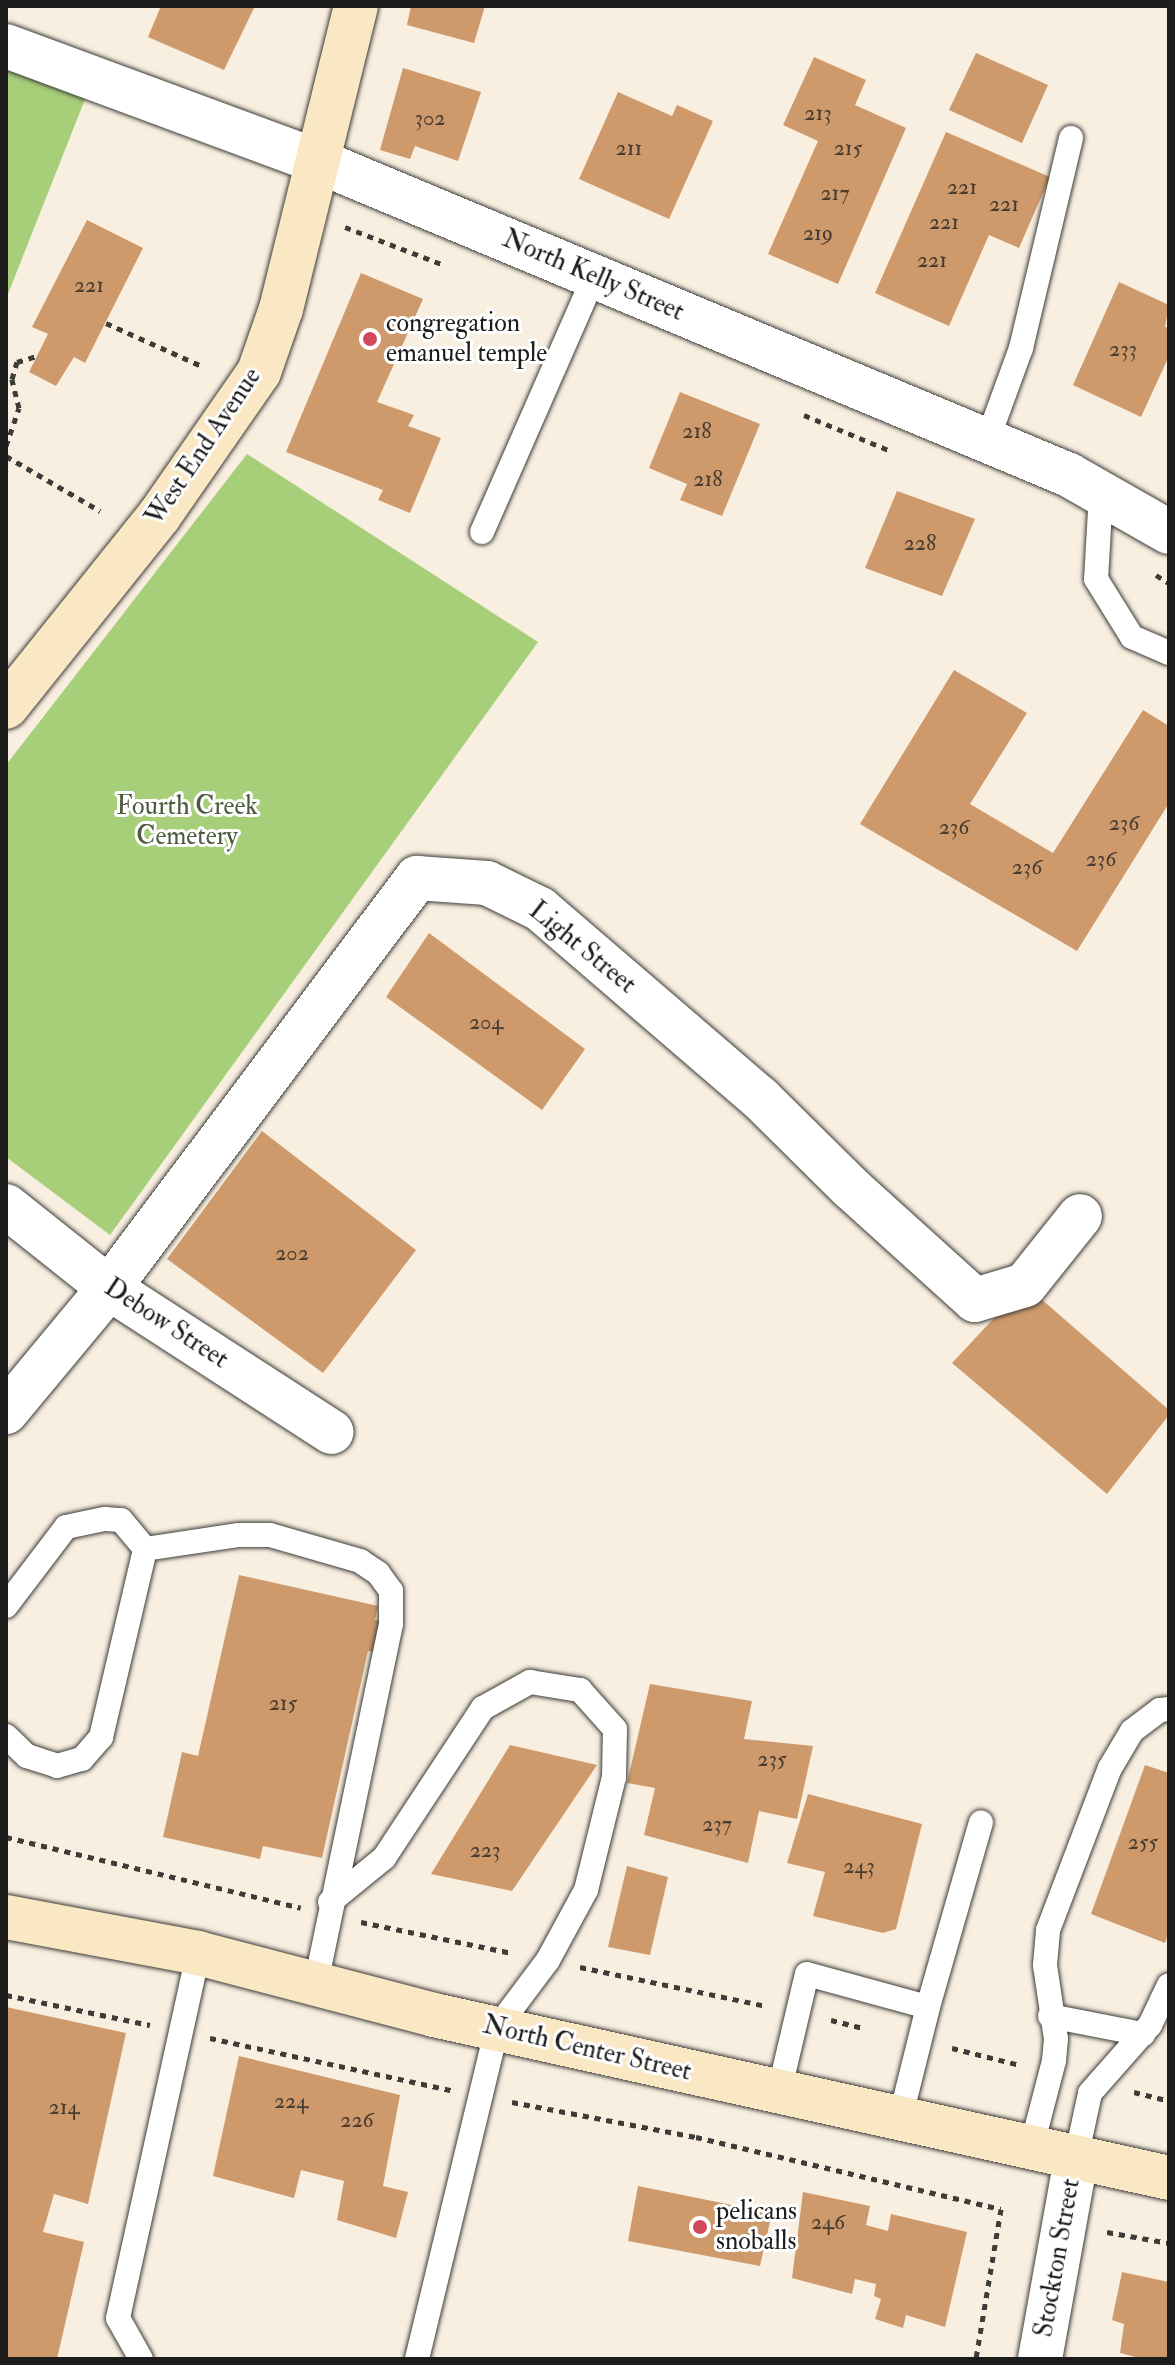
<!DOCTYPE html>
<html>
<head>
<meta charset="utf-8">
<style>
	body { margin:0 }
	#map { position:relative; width:1175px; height:2365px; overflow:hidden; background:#f8efe0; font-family:"IM FELL Double Pica",serif }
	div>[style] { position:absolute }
	.green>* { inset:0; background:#a7ce79 }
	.building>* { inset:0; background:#ce9a6b }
	.path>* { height:5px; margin-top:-2.5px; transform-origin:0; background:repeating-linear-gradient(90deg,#3d3c39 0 6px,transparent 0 12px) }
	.roads { filter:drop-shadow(0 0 2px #3d3c39) drop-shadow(0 0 2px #3d3c39) }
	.service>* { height:24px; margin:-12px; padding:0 12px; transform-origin:12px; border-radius:12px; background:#fff }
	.minor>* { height:44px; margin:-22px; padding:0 22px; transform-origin:22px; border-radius:22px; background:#fff }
	.tertiary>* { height:44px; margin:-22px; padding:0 22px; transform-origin:22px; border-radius:22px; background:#fff }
	.secondary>* { height:44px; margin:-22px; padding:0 22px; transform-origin:22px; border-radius:22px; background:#fae7c3 }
	.dots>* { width:22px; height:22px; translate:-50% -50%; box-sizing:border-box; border:4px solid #fff; border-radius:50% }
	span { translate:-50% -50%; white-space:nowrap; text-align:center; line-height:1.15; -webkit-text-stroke:6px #fff; paint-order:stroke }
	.number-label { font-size:22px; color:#483c30 }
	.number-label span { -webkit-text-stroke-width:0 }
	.street-label { font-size:26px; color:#1c1c1c }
	.poi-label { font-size:26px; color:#1c1c1c }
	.left { translate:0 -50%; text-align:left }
	.park-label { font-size:26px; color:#4d5a3d }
	.frame { position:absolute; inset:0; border:8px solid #1c1c1c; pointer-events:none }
</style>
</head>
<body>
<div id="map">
	<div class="green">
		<i style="clip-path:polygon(6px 46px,93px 79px,6px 299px)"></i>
		<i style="clip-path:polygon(247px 454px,538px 642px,110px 1235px,6px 1157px,6px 765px)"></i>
	</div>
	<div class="building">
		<i style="clip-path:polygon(161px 6px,255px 6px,224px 70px,148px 37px)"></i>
		<i style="clip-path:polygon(411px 6px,485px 6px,474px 43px,407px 25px)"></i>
		<i style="clip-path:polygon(976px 53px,1048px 85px,1022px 143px,949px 110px)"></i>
		<i style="clip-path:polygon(814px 57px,866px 80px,855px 105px,906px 128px,838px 284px,768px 254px,818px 141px,783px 125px)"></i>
		<i style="clip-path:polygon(403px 68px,481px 92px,458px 161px,415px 146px,410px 159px,380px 150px)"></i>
		<i style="clip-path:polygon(618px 92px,672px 116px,677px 105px,713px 121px,669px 219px,579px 179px)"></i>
		<i style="clip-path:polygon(946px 132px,1050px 177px,1019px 248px,989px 235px,949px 326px,875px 293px)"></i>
		<i style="clip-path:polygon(87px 220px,143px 248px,85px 363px,74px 357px,56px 386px,29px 372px,48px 334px,32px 327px)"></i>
		<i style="clip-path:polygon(361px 273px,423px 299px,377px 402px,414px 415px,408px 426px,441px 438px,410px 513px,378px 500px,383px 490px,286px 452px)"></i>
		<i style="clip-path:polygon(1119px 282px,1169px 305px,1165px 327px,1169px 328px,1169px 356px,1141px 417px,1073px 385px)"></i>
		<i style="clip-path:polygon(680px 392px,760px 424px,722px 516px,680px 500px,687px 484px,649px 468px)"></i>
		<i style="clip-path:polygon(897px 491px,975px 519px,942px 596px,865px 568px)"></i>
		<i style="clip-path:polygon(954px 670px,1027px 713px,970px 804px,1053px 853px,1143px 710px,1169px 726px,1169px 803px,1077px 951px,860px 824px)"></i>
		<i style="clip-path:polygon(429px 933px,585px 1049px,542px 1110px,386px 997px)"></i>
		<i style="clip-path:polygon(262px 1131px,416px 1250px,323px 1373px,167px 1259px)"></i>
		<i style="clip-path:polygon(1025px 1285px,1169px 1410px,1169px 1415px,1107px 1494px,952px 1363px)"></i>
		<i style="clip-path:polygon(239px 1575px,378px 1606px,375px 1620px,401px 1626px,394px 1656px,368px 1651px,322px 1858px,263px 1846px,260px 1859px,163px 1837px,182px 1752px,198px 1756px)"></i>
		<i style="clip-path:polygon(650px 1684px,752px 1701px,744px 1739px,813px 1746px,797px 1819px,759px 1811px,748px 1863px,644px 1835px,655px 1788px,627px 1783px)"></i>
		<i style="clip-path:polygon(510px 1745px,597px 1765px,512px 1891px,431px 1874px)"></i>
		<i style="clip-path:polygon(1145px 1765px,1169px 1773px,1169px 1932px,1165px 1943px,1091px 1914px)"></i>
		<i style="clip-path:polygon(808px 1794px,922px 1824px,896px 1929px,883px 1933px,813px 1916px,825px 1872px,787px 1863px)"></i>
		<i style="clip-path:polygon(627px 1866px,668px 1877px,650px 1955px,608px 1947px)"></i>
		<i style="clip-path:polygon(6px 2007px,126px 2033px,88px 2204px,54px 2194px,43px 2232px,84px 2242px,57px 2359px,6px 2359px)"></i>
		<i style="clip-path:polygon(239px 2056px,400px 2095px,383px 2186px,408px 2192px,396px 2238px,337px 2220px,344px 2181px,301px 2170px,294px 2198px,213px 2176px)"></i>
		<i style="clip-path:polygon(638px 2186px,772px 2213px,760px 2266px,628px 2241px)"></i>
		<i style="clip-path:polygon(803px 2192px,870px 2206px,866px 2225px,888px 2231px,891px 2214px,967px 2232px,945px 2327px,906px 2315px,903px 2328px,875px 2319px,881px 2299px,874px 2296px,876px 2284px,855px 2279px,852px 2294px,792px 2278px)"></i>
		<i style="clip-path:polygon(1122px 2272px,1169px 2282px,1169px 2359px,1143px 2359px,1120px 2353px,1124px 2324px,1112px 2320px)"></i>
	</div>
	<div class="path">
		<i style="left:345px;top:227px;width:106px;rotate:21deg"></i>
		<i style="left:106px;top:323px;width:107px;rotate:24.2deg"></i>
		<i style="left:804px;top:415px;width:94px;rotate:22.5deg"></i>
		<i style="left:6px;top:446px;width:40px;rotate:-71.1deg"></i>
		<i style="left:19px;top:408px;width:30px;rotate:-104deg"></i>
		<i style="left:12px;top:379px;width:18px;rotate:-74deg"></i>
		<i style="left:17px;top:362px;width:21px;rotate:-17deg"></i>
		<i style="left:6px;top:456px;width:109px;rotate:30.3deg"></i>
		<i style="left:1156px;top:575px;width:15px;rotate:32deg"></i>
		<i style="left:6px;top:1837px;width:303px;rotate:13.5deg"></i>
		<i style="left:361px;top:1922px;width:154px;rotate:11.6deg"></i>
		<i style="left:580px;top:1967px;width:190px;rotate:11.8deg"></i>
		<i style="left:6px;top:1995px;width:147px;rotate:11.8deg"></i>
		<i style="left:831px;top:2020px;width:34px;rotate:14deg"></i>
		<i style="left:210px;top:2038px;width:247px;rotate:12.2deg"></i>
		<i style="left:952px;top:2048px;width:70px;rotate:14deg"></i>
		<i style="left:1134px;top:2092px;width:36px;rotate:14deg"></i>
		<i style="left:512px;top:2102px;width:187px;rotate:10.8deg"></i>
		<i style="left:696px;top:2137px;width:313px;rotate:13.3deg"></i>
		<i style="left:1001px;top:2209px;width:152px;rotate:99.5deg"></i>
		<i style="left:1107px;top:2232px;width:63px;rotate:10.1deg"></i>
	</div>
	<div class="roads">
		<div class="service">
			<i style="left:987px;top:441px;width:99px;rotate:-69.9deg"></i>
			<i style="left:1021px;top:348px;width:216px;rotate:-76.6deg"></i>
			<i style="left:1101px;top:493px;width:86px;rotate:93.3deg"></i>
			<i style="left:1096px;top:579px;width:68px;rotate:58.2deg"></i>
			<i style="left:1132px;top:637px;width:40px;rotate:23.4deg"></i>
			<i style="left:482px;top:532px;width:279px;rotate:-66.3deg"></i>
			<i style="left:6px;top:1606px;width:99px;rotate:-52.8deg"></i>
			<i style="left:66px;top:1527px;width:40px;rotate:-12deg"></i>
			<i style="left:105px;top:1519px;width:16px;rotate:4deg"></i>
			<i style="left:121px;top:1520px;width:38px;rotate:50deg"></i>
			<i style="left:6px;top:1736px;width:29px;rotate:44deg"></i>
			<i style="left:27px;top:1756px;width:32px;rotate:18deg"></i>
			<i style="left:57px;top:1766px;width:26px;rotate:-16deg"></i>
			<i style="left:82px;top:1759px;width:29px;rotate:-49deg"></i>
			<i style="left:101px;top:1737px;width:193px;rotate:-76.8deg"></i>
			<i style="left:145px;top:1549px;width:95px;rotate:-8.5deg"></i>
			<i style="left:239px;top:1535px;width:31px"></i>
			<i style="left:270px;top:1535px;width:94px;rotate:16.1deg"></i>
			<i style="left:360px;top:1561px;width:22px;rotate:34deg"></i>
			<i style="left:378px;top:1573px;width:22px;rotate:54deg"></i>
			<i style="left:391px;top:1591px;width:33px;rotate:90deg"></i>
			<i style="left:391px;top:1624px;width:366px;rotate:101.8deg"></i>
			<i style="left:330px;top:1902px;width:70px;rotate:-39.2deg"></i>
			<i style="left:384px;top:1858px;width:180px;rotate:-56.6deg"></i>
			<i style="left:483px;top:1708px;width:54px;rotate:-29deg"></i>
			<i style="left:530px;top:1682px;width:51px;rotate:9.1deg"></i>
			<i style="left:580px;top:1690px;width:52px;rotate:48.1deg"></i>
			<i style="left:615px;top:1729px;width:48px;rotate:91.2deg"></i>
			<i style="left:614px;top:1777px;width:116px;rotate:103.9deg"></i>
			<i style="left:586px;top:1890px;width:80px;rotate:118.5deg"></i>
			<i style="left:548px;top:1960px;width:85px;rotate:126.9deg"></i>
			<i style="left:497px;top:2028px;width:341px;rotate:103.6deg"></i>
			<i style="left:928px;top:2007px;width:192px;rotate:-74deg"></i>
			<i style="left:1050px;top:2016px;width:95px;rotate:11deg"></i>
			<i style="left:779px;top:2092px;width:121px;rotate:-76.7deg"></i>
			<i style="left:807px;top:1974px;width:125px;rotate:15.3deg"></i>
			<i style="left:928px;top:2007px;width:115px;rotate:104deg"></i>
			<i style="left:1031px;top:2149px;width:91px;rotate:-75.4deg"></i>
			<i style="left:1054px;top:2061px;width:22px;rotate:-85deg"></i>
			<i style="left:1056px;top:2039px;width:75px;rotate:-98.5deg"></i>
			<i style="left:1045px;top:1965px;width:35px;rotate:-85deg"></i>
			<i style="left:1048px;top:1930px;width:173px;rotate:-69.1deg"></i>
			<i style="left:1110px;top:1768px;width:43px;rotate:-59.3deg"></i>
			<i style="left:1132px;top:1731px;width:35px;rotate:-37deg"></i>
			<i style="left:1160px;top:1710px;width:9px;rotate:-6deg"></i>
			<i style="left:1076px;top:2158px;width:66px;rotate:-77.8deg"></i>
			<i style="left:1090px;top:2093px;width:91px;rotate:-48.6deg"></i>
			<i style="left:1150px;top:2025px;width:44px;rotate:-64.6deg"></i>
			<i style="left:141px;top:2359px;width:47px;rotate:-119.3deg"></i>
			<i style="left:118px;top:2318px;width:374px;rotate:-77.6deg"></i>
		</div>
		<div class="minor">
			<i style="left:6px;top:46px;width:335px;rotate:20.3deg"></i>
			<i style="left:320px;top:162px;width:812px;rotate:22.68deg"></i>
			<i style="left:1069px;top:475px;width:115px;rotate:29.7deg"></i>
			<i style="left:6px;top:1206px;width:132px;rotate:38.5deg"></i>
			<i style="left:109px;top:1288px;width:265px;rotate:32.9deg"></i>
			<i style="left:6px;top:1412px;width:161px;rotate:-50.3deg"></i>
			<i style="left:109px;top:1288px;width:513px;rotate:-53.09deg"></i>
			<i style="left:417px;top:878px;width:70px;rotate:4.1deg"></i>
			<i style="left:487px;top:883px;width:59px;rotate:26.1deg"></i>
			<i style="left:540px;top:909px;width:290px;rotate:40.7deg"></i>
			<i style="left:760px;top:1098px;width:128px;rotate:44.7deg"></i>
			<i style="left:851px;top:1188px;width:167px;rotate:42.1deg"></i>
			<i style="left:975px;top:1300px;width:52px;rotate:-16.7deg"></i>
			<i style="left:1025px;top:1285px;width:88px;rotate:-51.4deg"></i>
		</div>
		<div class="tertiary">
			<i style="left:1040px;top:2359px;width:204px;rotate:-79.8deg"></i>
		</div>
		<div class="secondary">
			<i style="left:6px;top:707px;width:245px;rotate:-51.3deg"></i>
			<i style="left:159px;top:516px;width:175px;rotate:-55.2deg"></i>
			<i style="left:259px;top:372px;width:67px;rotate:-70.8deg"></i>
			<i style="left:281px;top:309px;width:312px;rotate:-76.1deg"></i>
			<i style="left:6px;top:1917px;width:195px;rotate:10.6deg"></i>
			<i style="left:198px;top:1953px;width:244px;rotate:14.7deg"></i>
			<i style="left:434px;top:2015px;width:753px;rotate:12.5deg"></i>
		</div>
	</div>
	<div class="dots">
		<i style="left:370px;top:339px;background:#d1495b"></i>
		<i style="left:700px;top:2227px;background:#d1495b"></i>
	</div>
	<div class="number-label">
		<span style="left:818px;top:114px">213</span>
		<span style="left:430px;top:119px">302</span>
		<span style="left:629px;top:149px">211</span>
		<span style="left:848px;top:149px">215</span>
		<span style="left:962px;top:188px">221</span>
		<span style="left:835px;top:194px">217</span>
		<span style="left:1004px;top:205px">221</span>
		<span style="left:944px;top:223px">221</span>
		<span style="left:818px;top:234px">219</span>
		<span style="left:932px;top:261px">221</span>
		<span style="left:89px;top:286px">221</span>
		<span style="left:1123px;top:350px">233</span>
		<span style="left:697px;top:432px">218</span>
		<span style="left:708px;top:480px">218</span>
		<span style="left:920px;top:544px">228</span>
		<span style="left:1124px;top:824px">236</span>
		<span style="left:954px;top:828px">236</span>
		<span style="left:1101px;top:860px">236</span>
		<span style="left:1027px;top:868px">236</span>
		<span style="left:486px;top:1023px">204</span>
		<span style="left:292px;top:1254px">202</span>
		<span style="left:283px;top:1704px">215</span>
		<span style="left:772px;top:1760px">235</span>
		<span style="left:717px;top:1825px">237</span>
		<span style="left:1143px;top:1843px">255</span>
		<span style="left:485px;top:1851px">223</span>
		<span style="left:859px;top:1867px">243</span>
		<span style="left:291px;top:2102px">224</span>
		<span style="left:64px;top:2108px">214</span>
		<span style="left:357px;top:2121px">226</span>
		<span style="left:828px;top:2223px">246</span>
	</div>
	<div class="street-label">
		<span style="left:593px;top:276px;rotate:23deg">North Kelly Street</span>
		<span style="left:204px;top:447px;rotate:-56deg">West End Avenue</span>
		<span style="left:582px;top:948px;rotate:39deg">Light Street</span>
		<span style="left:166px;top:1324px;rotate:33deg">Debow Street</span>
		<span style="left:587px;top:2049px;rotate:13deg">North Center Street</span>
		<span style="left:1058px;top:2258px;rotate:-80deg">Stockton Street</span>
	</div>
	<div class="poi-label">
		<span class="left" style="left:386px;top:339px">congregation<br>emanuel temple</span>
		<span class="left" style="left:716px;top:2227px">pelicans<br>snoballs</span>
	</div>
	<div class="park-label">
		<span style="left:187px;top:822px">Fourth Creek<br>Cemetery</span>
	</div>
	<div class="frame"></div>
</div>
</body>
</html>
